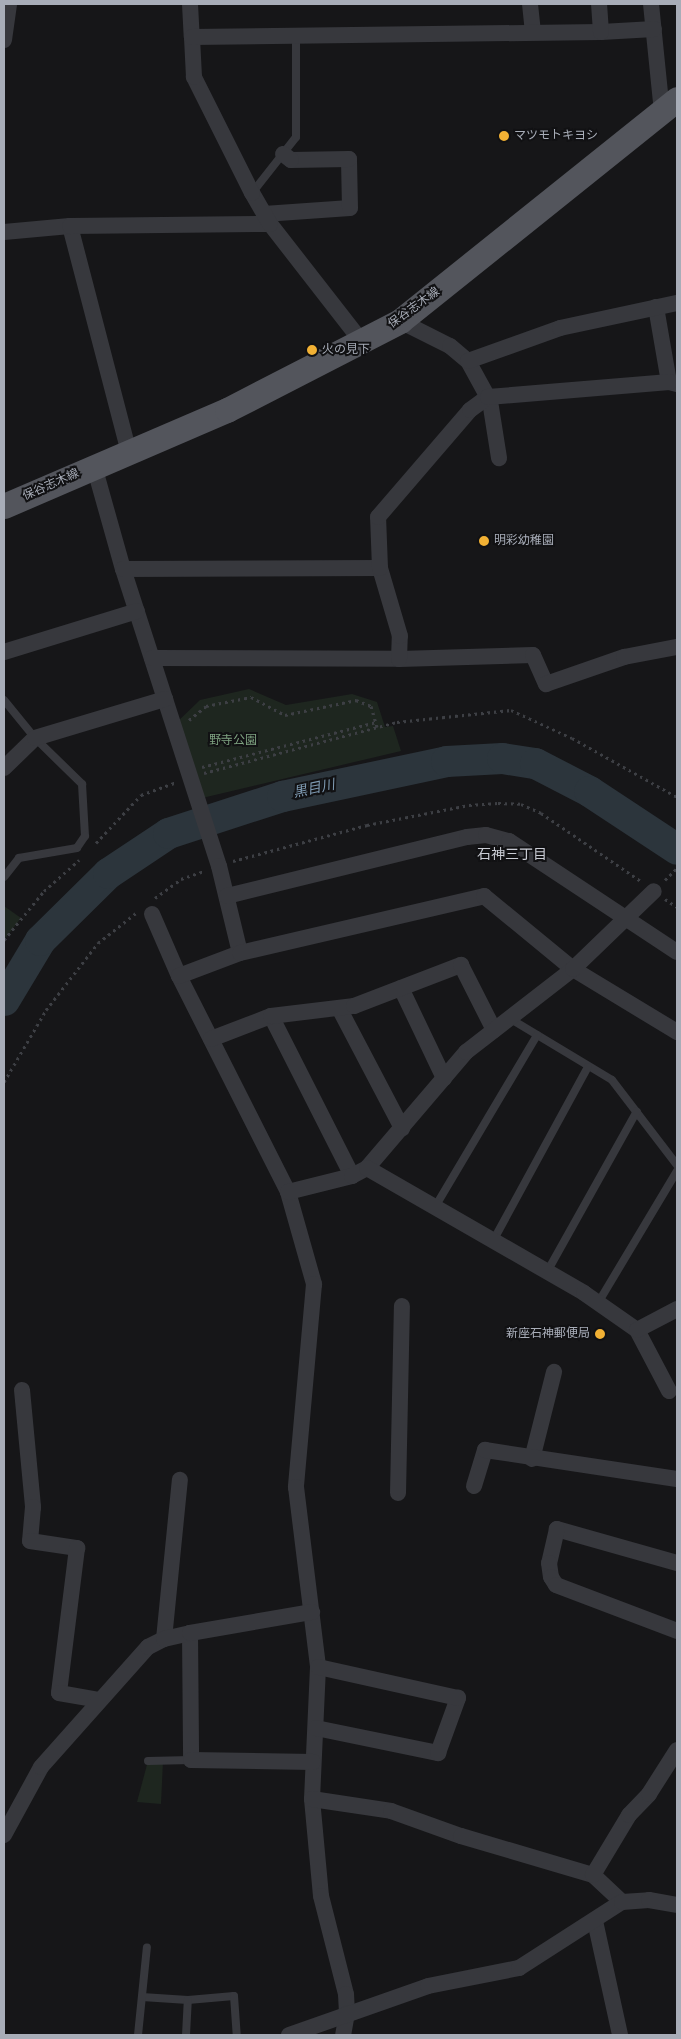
<!DOCTYPE html>
<html>
<head>
<meta charset="utf-8">
<style>
	body { margin:0 }
	#map { position:relative; width:681px; height:2039px; overflow:hidden; background:#161618; font-family:Rubik,"Noto Sans JP",sans-serif }
	div>[style] { position:absolute }
	.green>* { inset:0; background:#1e261f }
	.river>* { height:31px; margin:-15.5px; padding:0 15.5px; transform-origin:15.5px; border-radius:15.5px; background:#2c353c }
	.path>* { height:3px; margin-top:-1.5px; transform-origin:0; background:repeating-linear-gradient(90deg,#3d3f44 0 2.5px,transparent 0 6.5px) }
	.service>* { height:8px; margin:-4px; padding:0 4px; transform-origin:4px; border-radius:4px; background:#37383d }
	.minor>* { height:16px; margin:-8px; padding:0 8px; transform-origin:8px; border-radius:8px; background:#37383d }
	.primary>* { height:25px; margin:-12.5px; padding:0 12.5px; transform-origin:12.5px; border-radius:12.5px; background:#53555c }
	.dots>* { width:14px; height:14px; translate:-50% -50%; box-sizing:border-box; border:2px solid #111113; border-radius:50% }
	span { translate:-50% -50%; white-space:nowrap; text-align:center; line-height:1.15; -webkit-text-stroke:4px #111113; paint-order:stroke }
	.poi-label { font-size:12px; color:#a8adb8 }
	.left { translate:0 -50%; text-align:left }
	.right { translate:-100% -50%; text-align:right }
	.street-label { font-size:12px; color:#a8adb8 }
	.park-label { font-size:12px; color:#7fa381 }
	.water-label { font-size:14px; color:#7f9bb3; font-style:italic }
	.neighbourhood-label { font-size:14px; color:#c9ccd4 }
	.frame { position:absolute; inset:0; border:5px solid #a8adb8; pointer-events:none }
</style>
</head>
<body>
<div id="map">
	<div class="green">
		<i style="clip-path:polygon(249px 689px,286px 705px,352px 694px,377px 702px,385px 727px,393px 726px,401px 751px,198px 799px,174px 725px,200px 700px)"></i>
		<i style="clip-path:polygon(4px 906px,21px 918px,4px 940px)"></i>
		<i style="clip-path:polygon(148px 1761px,163px 1761px,161px 1804px,137px 1802px)"></i>
	</div>
	<div class="river">
		<i style="left:4px;top:1000px;width:70px;rotate:-59deg"></i>
		<i style="left:40px;top:940px;width:95px;rotate:-44.6deg"></i>
		<i style="left:108px;top:873px;width:72px;rotate:-33.7deg"></i>
		<i style="left:168px;top:833px;width:120px;rotate:-18deg"></i>
		<i style="left:282px;top:796px;width:168px;rotate:-12deg"></i>
		<i style="left:446px;top:761px;width:56px;rotate:-3.1deg"></i>
		<i style="left:502px;top:758px;width:33px;rotate:9deg"></i>
		<i style="left:535px;top:763px;width:61px;rotate:27.4deg"></i>
		<i style="left:589px;top:791px;width:105px;rotate:33.4deg"></i>
	</div>
	<div class="path">
		<i style="left:189px;top:720px;width:22px;rotate:-39deg"></i>
		<i style="left:206px;top:706px;width:46px;rotate:-11.3deg"></i>
		<i style="left:251px;top:697px;width:38px;rotate:28deg"></i>
		<i style="left:285px;top:715px;width:73px;rotate:-11.9deg"></i>
		<i style="left:356px;top:700px;width:16px;rotate:22deg"></i>
		<i style="left:371px;top:706px;width:22px;rotate:74deg"></i>
		<i style="left:202px;top:767px;width:180px;rotate:-14.5deg"></i>
		<i style="left:204px;top:773px;width:200px;rotate:-14.8deg"></i>
		<i style="left:397px;top:722px;width:115px;rotate:-6deg"></i>
		<i style="left:511px;top:710px;width:67px;rotate:24.7deg"></i>
		<i style="left:572px;top:738px;width:120px;rotate:29.3deg"></i>
		<i style="left:96px;top:843px;width:66px;rotate:-46.8deg"></i>
		<i style="left:141px;top:795px;width:38px;rotate:-20deg"></i>
		<i style="left:233px;top:861px;width:139px;rotate:-15deg"></i>
		<i style="left:367px;top:825px;width:104px;rotate:-11.1deg"></i>
		<i style="left:469px;top:805px;width:29px;rotate:-4deg"></i>
		<i style="left:498px;top:803px;width:23px;rotate:2deg"></i>
		<i style="left:521px;top:804px;width:22px;rotate:24deg"></i>
		<i style="left:541px;top:813px;width:122px;rotate:34.3deg"></i>
		<i style="left:665px;top:880px;width:17px;rotate:-45deg"></i>
		<i style="left:155px;top:898px;width:32px;rotate:-36deg"></i>
		<i style="left:181px;top:879px;width:24px;rotate:-19deg"></i>
		<i style="left:665px;top:899px;width:14px;rotate:34deg"></i>
		<i style="left:4px;top:940px;width:63px;rotate:-50.8deg"></i>
		<i style="left:44px;top:891px;width:47px;rotate:-41.5deg"></i>
		<i style="left:4px;top:1082px;width:83px;rotate:-59.7deg"></i>
		<i style="left:46px;top:1010px;width:85px;rotate:-52.2deg"></i>
		<i style="left:98px;top:943px;width:48px;rotate:-38.3deg"></i>
	</div>
	<div class="service">
		<i style="left:252px;top:193px;width:71px;rotate:-51.8deg"></i>
		<i style="left:296px;top:137px;width:102px;rotate:-90deg"></i>
		<i style="left:4px;top:700px;width:49px;rotate:50.8deg"></i>
		<i style="left:35px;top:738px;width:66px;rotate:44.4deg"></i>
		<i style="left:82px;top:784px;width:52px;rotate:86.7deg"></i>
		<i style="left:85px;top:836px;width:14px;rotate:124deg"></i>
		<i style="left:77px;top:848px;width:59px;rotate:170.2deg"></i>
		<i style="left:19px;top:858px;width:24px;rotate:128deg"></i>
		<i style="left:509px;top:1018px;width:120px;rotate:31deg"></i>
		<i style="left:612px;top:1080px;width:107px;rotate:52.6deg"></i>
		<i style="left:435px;top:1207px;width:200px;rotate:-59.3deg"></i>
		<i style="left:493px;top:1241px;width:198px;rotate:-61.4deg"></i>
		<i style="left:547px;top:1272px;width:184px;rotate:-60.8deg"></i>
		<i style="left:598px;top:1303px;width:154px;rotate:-59.1deg"></i>
		<i style="left:148px;top:1761px;width:43px;rotate:-1.3deg"></i>
		<i style="left:142px;top:1997px;width:46px;rotate:3.7deg"></i>
		<i style="left:188px;top:2000px;width:46px;rotate:-5deg"></i>
		<i style="left:234px;top:1996px;width:39px;rotate:86deg"></i>
		<i style="left:138px;top:2035px;width:88px;rotate:-84.2deg"></i>
		<i style="left:186px;top:2035px;width:35px;rotate:-87deg"></i>
	</div>
	<div class="minor">
		<i style="left:190px;top:4px;width:33px;rotate:87deg"></i>
		<i style="left:530px;top:4px;width:28px;rotate:84deg"></i>
		<i style="left:651px;top:4px;width:109px;rotate:84.2deg"></i>
		<i style="left:601px;top:32px;width:53px;rotate:-3.2deg"></i>
		<i style="left:4px;top:40px;width:36px;rotate:-82deg"></i>
		<i style="left:264px;top:214px;width:86px;rotate:-4deg"></i>
		<i style="left:350px;top:208px;width:49px;rotate:-91.2deg"></i>
		<i style="left:349px;top:159px;width:58px;rotate:179deg"></i>
		<i style="left:291px;top:160px;width:10px;rotate:-143deg"></i>
		<i style="left:70px;top:226px;width:235px;rotate:75.4deg"></i>
		<i style="left:4px;top:232px;width:66px;rotate:-5.2deg"></i>
		<i style="left:70px;top:226px;width:200px;rotate:-0.6deg"></i>
		<i style="left:656px;top:307px;width:76px;rotate:80.2deg"></i>
		<i style="left:669px;top:382px;width:8px;rotate:14deg"></i>
		<i style="left:400px;top:321px;width:56px;rotate:26.6deg"></i>
		<i style="left:450px;top:346px;width:23px;rotate:40deg"></i>
		<i style="left:468px;top:361px;width:46px;rotate:61.2deg"></i>
		<i style="left:490px;top:401px;width:58px;rotate:81deg"></i>
		<i style="left:362px;top:342px;width:150px;rotate:-127.9deg"></i>
		<i style="left:270px;top:224px;width:36px;rotate:-120deg"></i>
		<i style="left:252px;top:193px;width:130px;rotate:-116.6deg"></i>
		<i style="left:194px;top:77px;width:40px;rotate:-92.9deg"></i>
		<i style="left:192px;top:37px;width:409px;rotate:-0.7deg"></i>
		<i style="left:601px;top:32px;width:28px;rotate:-94deg"></i>
		<i style="left:468px;top:361px;width:98px;rotate:-19.7deg"></i>
		<i style="left:560px;top:328px;width:120px;rotate:-12.1deg"></i>
		<i style="left:94px;top:466px;width:107px;rotate:74.3deg"></i>
		<i style="left:123px;top:569px;width:312px;rotate:72.1deg"></i>
		<i style="left:219px;top:866px;width:89px;rotate:76.4deg"></i>
		<i style="left:123px;top:569px;width:257px;rotate:-0.2deg"></i>
		<i style="left:4px;top:652px;width:139px;rotate:-17.1deg"></i>
		<i style="left:152px;top:658px;width:247px;rotate:0.2deg"></i>
		<i style="left:399px;top:659px;width:134px;rotate:-1.7deg"></i>
		<i style="left:533px;top:655px;width:32px;rotate:66deg"></i>
		<i style="left:546px;top:684px;width:83px;rotate:-19.1deg"></i>
		<i style="left:624px;top:657px;width:54px;rotate:-10.7deg"></i>
		<i style="left:399px;top:659px;width:23px;rotate:-88deg"></i>
		<i style="left:400px;top:636px;width:71px;rotate:-106.4deg"></i>
		<i style="left:380px;top:568px;width:51px;rotate:-92.2deg"></i>
		<i style="left:378px;top:517px;width:141px;rotate:-49.3deg"></i>
		<i style="left:470px;top:410px;width:22px;rotate:-36deg"></i>
		<i style="left:488px;top:397px;width:182px;rotate:-4.7deg"></i>
		<i style="left:4px;top:768px;width:43px;rotate:-44.1deg"></i>
		<i style="left:35px;top:738px;width:136px;rotate:-16.7deg"></i>
		<i style="left:227px;top:896px;width:247px;rotate:-13.8deg"></i>
		<i style="left:467px;top:837px;width:19px;rotate:-6deg"></i>
		<i style="left:486px;top:835px;width:24px;rotate:15deg"></i>
		<i style="left:509px;top:841px;width:201px;rotate:33.5deg"></i>
		<i style="left:152px;top:914px;width:68px;rotate:66.5deg"></i>
		<i style="left:179px;top:976px;width:242px;rotate:63.2deg"></i>
		<i style="left:288px;top:1192px;width:96px;rotate:74.2deg"></i>
		<i style="left:314px;top:1284px;width:204px;rotate:95.1deg"></i>
		<i style="left:296px;top:1487px;width:181px;rotate:83deg"></i>
		<i style="left:318px;top:1667px;width:132px;rotate:92.6deg"></i>
		<i style="left:312px;top:1799px;width:97px;rotate:84.7deg"></i>
		<i style="left:321px;top:1896px;width:101px;rotate:75.7deg"></i>
		<i style="left:346px;top:1994px;width:19px;rotate:87deg"></i>
		<i style="left:347px;top:2013px;width:22px;rotate:100deg"></i>
		<i style="left:179px;top:976px;width:65px;rotate:-20.7deg"></i>
		<i style="left:240px;top:953px;width:251px;rotate:-13.1deg"></i>
		<i style="left:484px;top:896px;width:115px;rotate:39.4deg"></i>
		<i style="left:573px;top:969px;width:122px;rotate:31.2deg"></i>
		<i style="left:401px;top:988px;width:100px;rotate:64.5deg"></i>
		<i style="left:339px;top:1008px;width:136px;rotate:62.3deg"></i>
		<i style="left:271px;top:1016px;width:179px;rotate:63.1deg"></i>
		<i style="left:211px;top:1039px;width:64px;rotate:-21deg"></i>
		<i style="left:271px;top:1016px;width:84px;rotate:-6.9deg"></i>
		<i style="left:354px;top:1006px;width:115px;rotate:-21deg"></i>
		<i style="left:461px;top:965px;width:73px;rotate:63.1deg"></i>
		<i style="left:367px;top:1168px;width:153px;rotate:-49.5deg"></i>
		<i style="left:466px;top:1052px;width:135px;rotate:-37.8deg"></i>
		<i style="left:573px;top:969px;width:112px;rotate:-43.9deg"></i>
		<i style="left:288px;top:1192px;width:66px;rotate:-14deg"></i>
		<i style="left:352px;top:1176px;width:17px;rotate:-28deg"></i>
		<i style="left:367px;top:1168px;width:250px;rotate:29.9deg"></i>
		<i style="left:584px;top:1293px;width:65px;rotate:34.9deg"></i>
		<i style="left:637px;top:1330px;width:69px;rotate:62.3deg"></i>
		<i style="left:637px;top:1330px;width:45px;rotate:-27.7deg"></i>
		<i style="left:22px;top:1390px;width:118px;rotate:84.6deg"></i>
		<i style="left:33px;top:1507px;width:34px;rotate:95deg"></i>
		<i style="left:30px;top:1541px;width:48px;rotate:8.5deg"></i>
		<i style="left:77px;top:1548px;width:146px;rotate:97.1deg"></i>
		<i style="left:59px;top:1693px;width:40px;rotate:10deg"></i>
		<i style="left:532px;top:1459px;width:90px;rotate:-75.8deg"></i>
		<i style="left:474px;top:1486px;width:38px;rotate:-73deg"></i>
		<i style="left:485px;top:1450px;width:194px;rotate:8.6deg"></i>
		<i style="left:398px;top:1493px;width:187px;rotate:-88.8deg"></i>
		<i style="left:677px;top:1563px;width:125px;rotate:-164.2deg"></i>
		<i style="left:557px;top:1529px;width:35px;rotate:103deg"></i>
		<i style="left:549px;top:1563px;width:14px;rotate:82deg"></i>
		<i style="left:551px;top:1577px;width:9px;rotate:58deg"></i>
		<i style="left:556px;top:1585px;width:129px;rotate:20.8deg"></i>
		<i style="left:190px;top:1633px;width:127px;rotate:89.5deg"></i>
		<i style="left:191px;top:1760px;width:122px;rotate:0.9deg"></i>
		<i style="left:164px;top:1639px;width:160px;rotate:-84.3deg"></i>
		<i style="left:316px;top:1728px;width:125px;rotate:11.6deg"></i>
		<i style="left:438px;top:1753px;width:59px;rotate:-70deg"></i>
		<i style="left:458px;top:1698px;width:143px;rotate:-167.5deg"></i>
		<i style="left:312px;top:1799px;width:80px;rotate:8.6deg"></i>
		<i style="left:391px;top:1811px;width:74px;rotate:19.7deg"></i>
		<i style="left:461px;top:1836px;width:138px;rotate:16.5deg"></i>
		<i style="left:4px;top:1835px;width:77px;rotate:-61.4deg"></i>
		<i style="left:41px;top:1767px;width:161px;rotate:-48.3deg"></i>
		<i style="left:148px;top:1647px;width:18px;rotate:-27deg"></i>
		<i style="left:164px;top:1639px;width:27px;rotate:-13deg"></i>
		<i style="left:190px;top:1633px;width:124px;rotate:-9.8deg"></i>
		<i style="left:622px;top:1902px;width:40px;rotate:-137deg"></i>
		<i style="left:593px;top:1875px;width:70px;rotate:-59deg"></i>
		<i style="left:629px;top:1815px;width:29px;rotate:-46deg"></i>
		<i style="left:649px;top:1794px;width:52px;rotate:-57.5deg"></i>
		<i style="left:595px;top:1921px;width:117px;rotate:77.6deg"></i>
		<i style="left:289px;top:2035px;width:147px;rotate:-19.4deg"></i>
		<i style="left:428px;top:1986px;width:93px;rotate:-11.2deg"></i>
		<i style="left:519px;top:1968px;width:122px;rotate:-32.7deg"></i>
		<i style="left:622px;top:1902px;width:27px;rotate:-4deg"></i>
		<i style="left:649px;top:1900px;width:28px;rotate:10deg"></i>
	</div>
	<div class="primary">
		<i style="left:4px;top:506px;width:243px;rotate:-23.3deg"></i>
		<i style="left:227px;top:410px;width:195px;rotate:-27.2deg"></i>
		<i style="left:400px;top:321px;width:355px;rotate:-38.7deg"></i>
	</div>
	<div class="dots">
		<i style="left:504px;top:136px;background:#f2b134"></i>
		<i style="left:312px;top:350px;background:#f2b134"></i>
		<i style="left:484px;top:541px;background:#f2b134"></i>
		<i style="left:600px;top:1334px;background:#f2b134"></i>
	</div>
	<div class="poi-label">
		<span class="left" style="left:514px;top:136px">マツモトキヨシ</span>
		<span class="left" style="left:322px;top:350px">火の見下</span>
		<span class="left" style="left:494px;top:541px">明彩幼稚園</span>
		<span class="right" style="left:590px;top:1334px">新座石神郵便局</span>
	</div>
	<div class="street-label">
		<span style="left:414px;top:308px;rotate:-36deg">保谷志木線</span>
		<span style="left:51px;top:485px;rotate:-24deg">保谷志木線</span>
	</div>
	<div class="park-label">
		<span style="left:233px;top:741px">野寺公園</span>
	</div>
	<div class="water-label">
		<span style="left:314px;top:789px;rotate:-12deg">黒目川</span>
	</div>
	<div class="neighbourhood-label">
		<span style="left:512px;top:855px">石神三丁目</span>
	</div>
	<div class="frame"></div>
</div>
</body>
</html>
